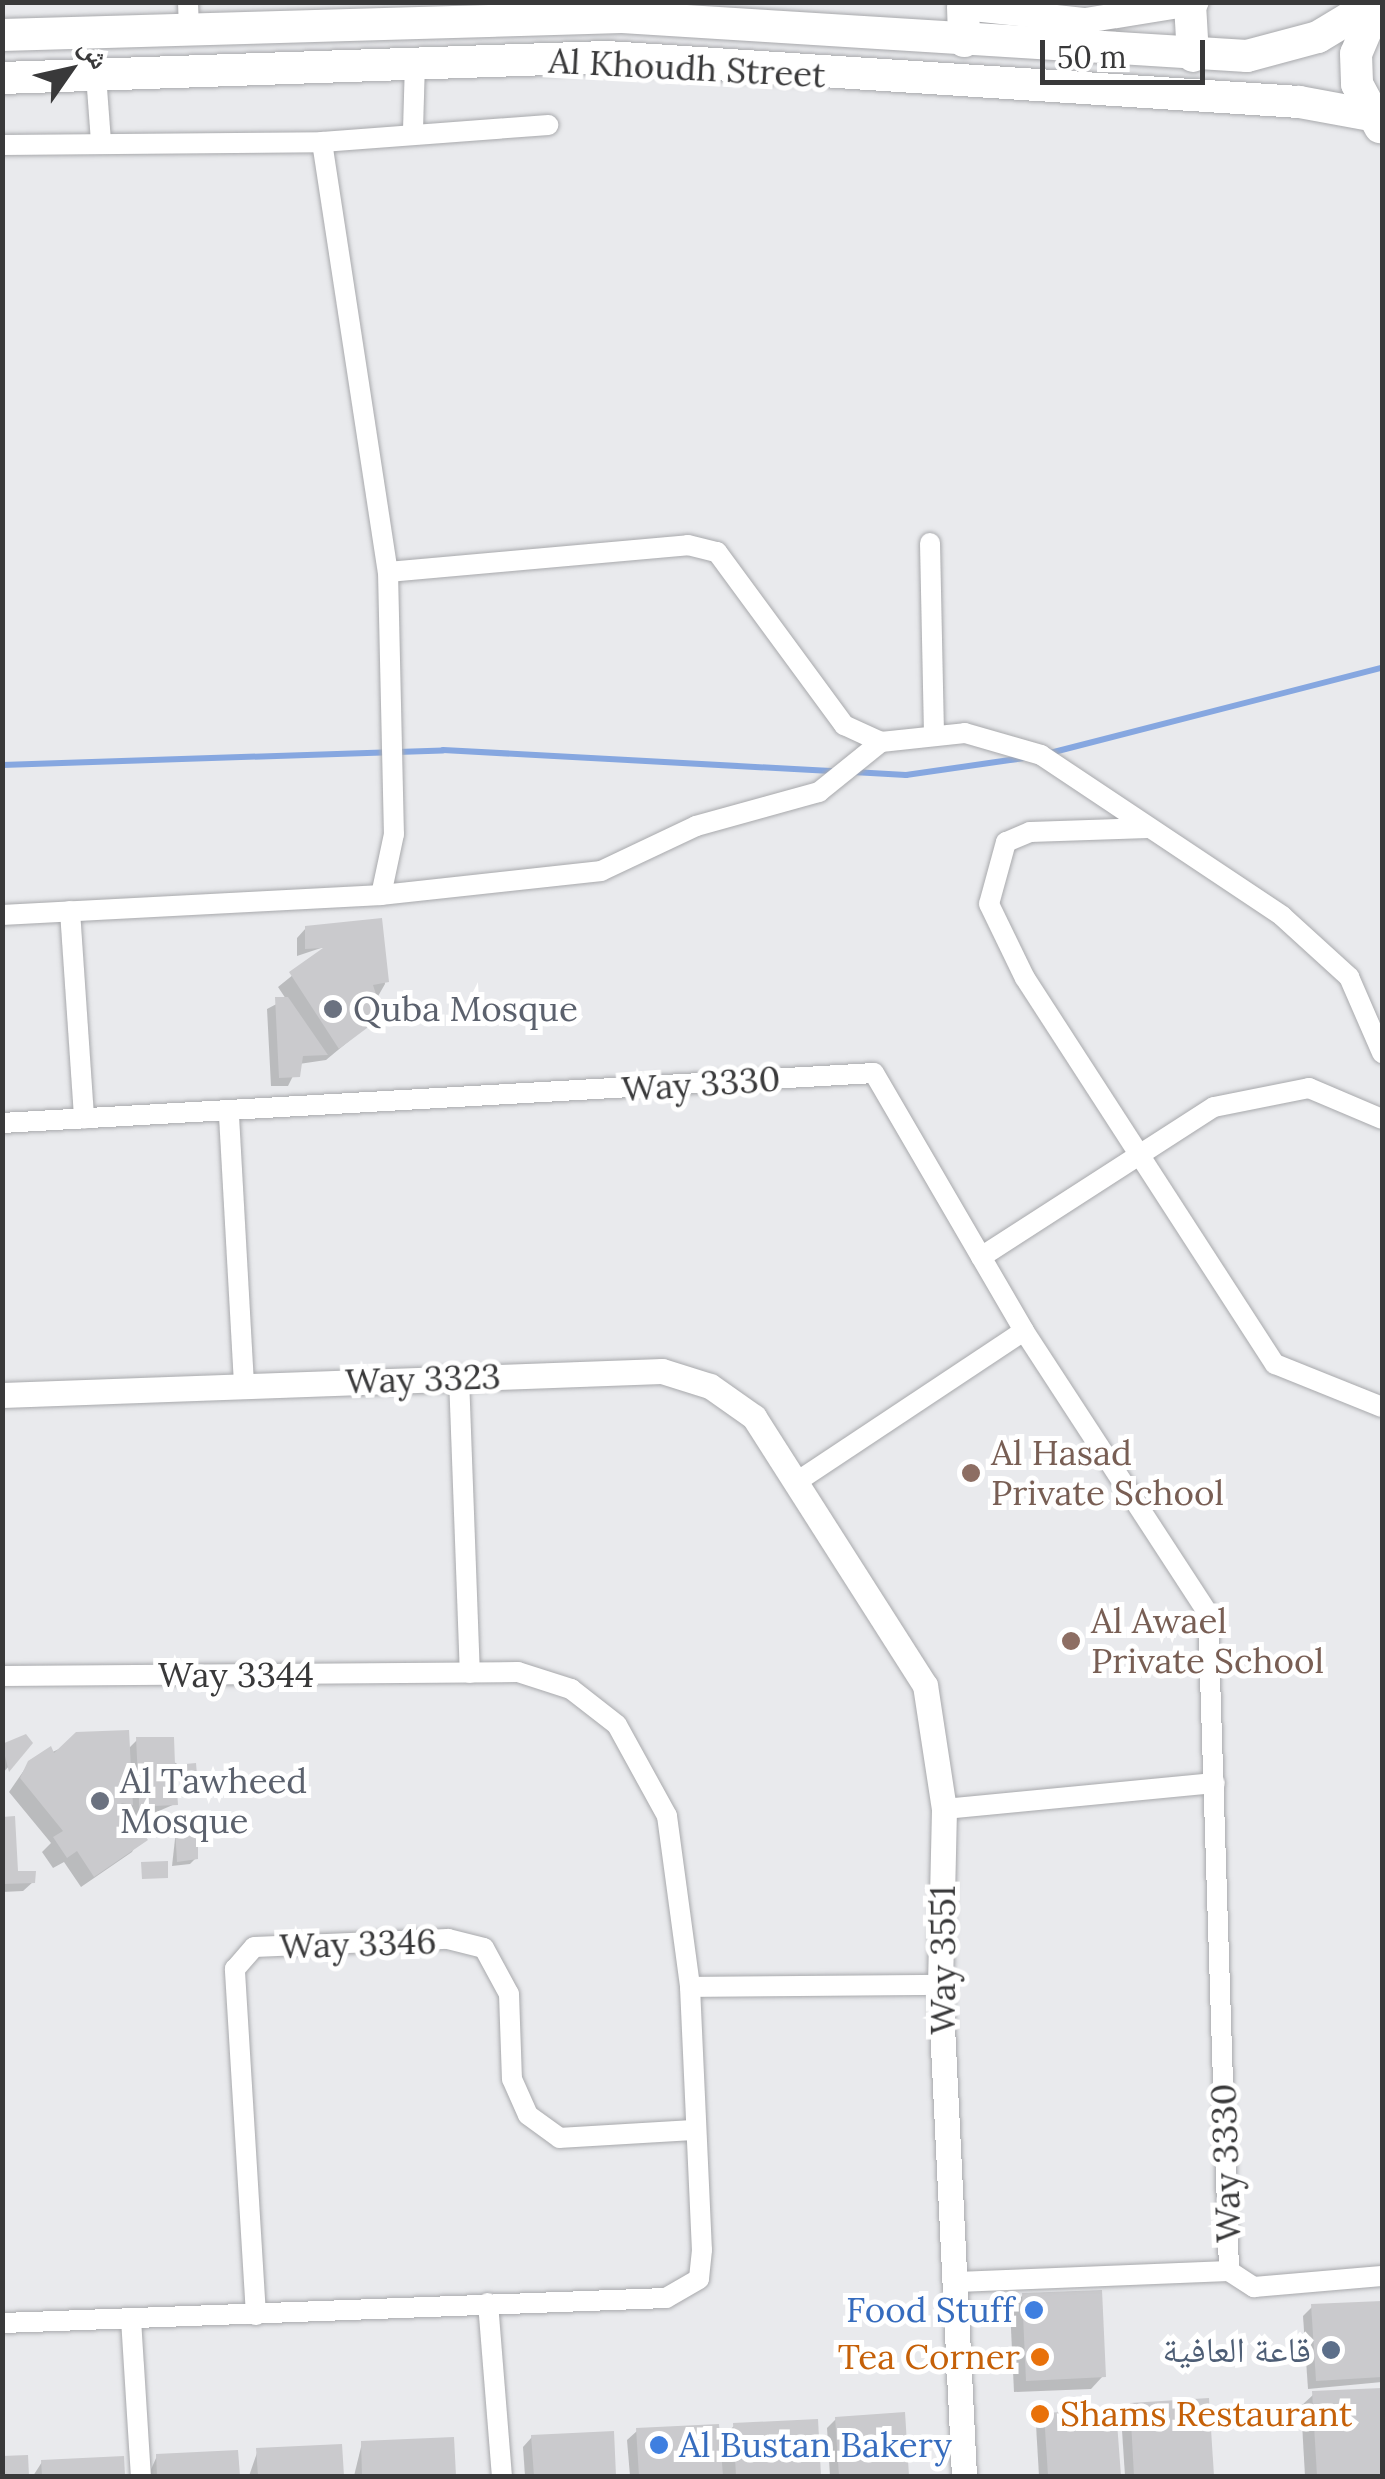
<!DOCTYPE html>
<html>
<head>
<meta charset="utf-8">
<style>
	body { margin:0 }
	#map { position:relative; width:1385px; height:2479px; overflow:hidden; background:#e9eaed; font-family:Lora,"Noto Naskh Arabic",serif }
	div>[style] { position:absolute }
	.shadow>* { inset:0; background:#0003 }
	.stream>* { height:6px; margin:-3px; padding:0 3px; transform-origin:3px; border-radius:3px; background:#86a7e0 }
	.building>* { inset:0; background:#cacacd }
	.roads { filter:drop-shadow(0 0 2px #a8a9ac) drop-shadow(0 0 2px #a8a9ac) }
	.minor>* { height:20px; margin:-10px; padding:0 10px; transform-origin:10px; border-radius:10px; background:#fff }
	.tertiary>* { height:25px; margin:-12.5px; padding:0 12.5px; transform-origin:12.5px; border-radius:12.5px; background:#fff }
	.primary>* { height:32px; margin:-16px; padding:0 16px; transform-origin:16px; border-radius:16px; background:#fff }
	.dots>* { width:28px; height:28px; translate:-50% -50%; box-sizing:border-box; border:5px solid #fff; border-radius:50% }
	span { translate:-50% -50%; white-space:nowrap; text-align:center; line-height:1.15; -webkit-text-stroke:10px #fff; paint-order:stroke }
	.street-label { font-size:35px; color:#39393a }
	.worship-label { font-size:35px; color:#5b616d }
	.left { translate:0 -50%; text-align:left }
	.education-label { font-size:35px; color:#785e54 }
	.shop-label { font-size:35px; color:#366cbe }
	.right { translate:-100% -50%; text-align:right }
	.service-label { font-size:35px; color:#4e5e75 }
	.food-label { font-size:35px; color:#c56008 }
	.frame { position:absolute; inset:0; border:5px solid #39393a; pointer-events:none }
	.north { position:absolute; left:20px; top:20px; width:100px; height:100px; -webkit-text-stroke:8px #fff; paint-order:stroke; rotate:56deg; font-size:28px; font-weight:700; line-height:40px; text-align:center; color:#39393a }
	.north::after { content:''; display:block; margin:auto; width:35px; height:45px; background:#39393a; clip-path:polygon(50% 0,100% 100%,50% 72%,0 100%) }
	.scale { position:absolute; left:1040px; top:40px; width:165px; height:45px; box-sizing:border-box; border:5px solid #39393a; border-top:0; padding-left:12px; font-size:30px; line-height:35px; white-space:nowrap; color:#39393a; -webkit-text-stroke:8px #fff; paint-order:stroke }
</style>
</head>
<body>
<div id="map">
	<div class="shadow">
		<i style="clip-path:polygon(380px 921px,385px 984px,369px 1012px,374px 1020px,326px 1060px,299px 1064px,288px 1086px,271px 1086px,267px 1009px,286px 999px,278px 987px,330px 945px,297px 956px,297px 938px,306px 928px)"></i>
		<i style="clip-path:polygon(evenodd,91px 1734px,128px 1749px,137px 1740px,194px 1774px,174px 1783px,175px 1804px,152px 1814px,132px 1852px,81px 1887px,64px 1862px,53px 1868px,42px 1852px,51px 1843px,9px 1792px,29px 1763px,91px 1734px,130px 1805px,131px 1821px,124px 1811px,130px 1805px)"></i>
		<i style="clip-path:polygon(25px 1738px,29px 1743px,2px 1774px,2px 1753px)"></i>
		<i style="clip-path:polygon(2px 1820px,16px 1874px,33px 1882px,23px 1891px,2px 1892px)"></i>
		<i style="clip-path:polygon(176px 1830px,196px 1858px,190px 1864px,172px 1866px)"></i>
		<i style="clip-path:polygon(1023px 2295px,1103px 2376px,1091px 2389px,1014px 2392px,1010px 2308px)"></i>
		<i style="clip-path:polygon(1382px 2303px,1382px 2382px,1308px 2389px,1303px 2316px,1312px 2307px)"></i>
		<i style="clip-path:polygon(1382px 2390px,1382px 2476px,1305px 2476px,1301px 2406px,1314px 2394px)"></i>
		<i style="clip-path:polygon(1206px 2401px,1211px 2476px,1125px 2476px,1121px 2415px,1131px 2405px)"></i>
		<i style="clip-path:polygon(1114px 2411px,1118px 2476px,1039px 2476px,1036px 2425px,1045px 2416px)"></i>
		<i style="clip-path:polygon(903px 2415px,907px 2476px,830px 2476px,827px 2428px,836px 2419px)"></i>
		<i style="clip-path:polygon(816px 2421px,819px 2476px,630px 2476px,627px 2440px,637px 2431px,718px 2441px,734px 2426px)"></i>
		<i style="clip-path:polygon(611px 2433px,614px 2476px,525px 2476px,523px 2447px,532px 2437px)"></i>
		<i style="clip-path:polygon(451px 2440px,453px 2476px,354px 2476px,362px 2443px)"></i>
		<i style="clip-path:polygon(340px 2447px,341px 2476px,249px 2476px,258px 2450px)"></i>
		<i style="clip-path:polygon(236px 2453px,237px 2476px,148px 2476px,157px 2456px)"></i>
		<i style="clip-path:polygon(121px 2458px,122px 2476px,33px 2476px,42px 2462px)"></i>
	</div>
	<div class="stream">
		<i style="left:1046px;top:754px;width:347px;rotate:-14.4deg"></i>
		<i style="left:2px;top:765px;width:441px;rotate:-1.9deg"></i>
		<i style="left:443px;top:750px;width:393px;rotate:3.1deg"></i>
		<i style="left:853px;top:772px;width:53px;rotate:3.2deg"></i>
		<i style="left:906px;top:775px;width:119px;rotate:-8.2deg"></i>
	</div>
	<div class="building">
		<i style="clip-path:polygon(382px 918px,389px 982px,373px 985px,383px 1016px,339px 1049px,289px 972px,323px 948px,305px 949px,305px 926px)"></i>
		<i style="clip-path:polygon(275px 997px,288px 997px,328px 1055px,303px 1056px,300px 1077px,279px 1078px)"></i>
		<i style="clip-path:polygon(129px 1730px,133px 1805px,121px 1803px,148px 1840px,94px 1877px,77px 1851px,67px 1858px,53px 1837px,63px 1831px,20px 1778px,28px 1761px,51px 1746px,54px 1753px,76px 1732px)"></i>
		<i style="clip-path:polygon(26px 1734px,33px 1743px,9px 1772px,2px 1744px)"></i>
		<i style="clip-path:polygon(136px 1737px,174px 1737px,175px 1765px,196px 1763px,197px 1775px,176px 1774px,178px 1805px,153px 1806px,156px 1822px,140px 1822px)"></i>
		<i style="clip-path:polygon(15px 1816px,18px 1871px,36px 1871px,35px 1883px,3px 1884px,2px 1817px)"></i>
		<i style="clip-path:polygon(198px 1826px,198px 1859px,177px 1862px,175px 1827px)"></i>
		<i style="clip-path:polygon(168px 1861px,168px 1878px,142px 1879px,141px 1862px)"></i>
		<i style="clip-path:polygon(1102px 2290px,1106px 2377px,1026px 2381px,1022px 2293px)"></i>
		<i style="clip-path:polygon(1382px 2301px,1382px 2377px,1316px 2381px,1311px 2304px)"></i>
		<i style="clip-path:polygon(1382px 2388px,1382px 2476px,1317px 2476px,1312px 2391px)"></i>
		<i style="clip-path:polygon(1209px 2398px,1214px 2476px,1134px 2476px,1130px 2403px)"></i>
		<i style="clip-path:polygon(1116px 2409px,1121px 2476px,1048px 2476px,1044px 2413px)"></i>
		<i style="clip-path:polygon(905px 2412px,909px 2476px,839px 2476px,835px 2417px)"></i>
		<i style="clip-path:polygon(818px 2419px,821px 2476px,736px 2476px,733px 2423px)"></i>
		<i style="clip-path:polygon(719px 2424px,723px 2476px,639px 2476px,636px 2428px)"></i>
		<i style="clip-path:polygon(614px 2431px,616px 2476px,534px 2476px,531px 2435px)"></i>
		<i style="clip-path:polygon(454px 2437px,456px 2476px,362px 2476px,361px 2441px)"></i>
		<i style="clip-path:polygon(342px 2444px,344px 2476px,258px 2476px,256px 2448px)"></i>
		<i style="clip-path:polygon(238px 2450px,240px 2476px,157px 2476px,156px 2454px)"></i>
		<i style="clip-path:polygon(28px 2455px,29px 2476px,2px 2476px,2px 2456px)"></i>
		<i style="clip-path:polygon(124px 2456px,125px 2476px,42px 2476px,41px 2460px)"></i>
	</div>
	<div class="roads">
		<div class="minor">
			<i style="left:188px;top:2px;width:27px;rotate:88deg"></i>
			<i style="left:96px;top:75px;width:66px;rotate:85.7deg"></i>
			<i style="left:413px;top:130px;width:66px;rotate:-88.3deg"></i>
			<i style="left:322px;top:142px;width:435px;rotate:81.3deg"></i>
			<i style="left:388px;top:572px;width:262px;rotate:88.7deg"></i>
			<i style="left:394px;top:834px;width:62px;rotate:102deg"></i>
			<i style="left:2px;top:145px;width:320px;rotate:-0.5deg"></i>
			<i style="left:322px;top:142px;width:227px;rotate:-4.3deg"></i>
			<i style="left:930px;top:543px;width:193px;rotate:88.8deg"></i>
			<i style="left:388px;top:572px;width:301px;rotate:-5.1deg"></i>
			<i style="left:688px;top:545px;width:30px;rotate:14deg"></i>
			<i style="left:717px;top:552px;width:215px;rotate:53.7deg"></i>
			<i style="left:844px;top:725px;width:41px;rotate:24.7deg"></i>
			<i style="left:881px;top:742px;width:84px;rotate:-6.1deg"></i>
			<i style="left:965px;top:733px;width:79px;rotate:16.1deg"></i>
			<i style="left:1041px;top:755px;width:290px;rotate:33.7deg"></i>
			<i style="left:1282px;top:916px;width:91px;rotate:42.3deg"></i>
			<i style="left:1349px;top:977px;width:83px;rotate:66.5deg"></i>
			<i style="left:1148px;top:828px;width:118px;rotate:178.1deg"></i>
			<i style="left:1030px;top:832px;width:26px;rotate:157deg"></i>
			<i style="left:1006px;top:842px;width:64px;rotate:105.3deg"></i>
			<i style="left:989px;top:904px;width:82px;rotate:64.1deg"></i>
			<i style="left:1025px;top:978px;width:460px;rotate:57.1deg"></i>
			<i style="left:1275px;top:1364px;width:115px;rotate:21.9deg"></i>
			<i style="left:70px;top:911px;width:208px;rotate:86.1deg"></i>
			<i style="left:2px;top:915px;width:380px;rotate:-3deg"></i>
			<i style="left:381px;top:895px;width:221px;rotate:-6.2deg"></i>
			<i style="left:601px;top:871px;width:105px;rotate:-25.3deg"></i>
			<i style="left:696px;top:826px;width:128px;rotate:-15.5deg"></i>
			<i style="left:819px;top:792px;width:80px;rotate:-38.9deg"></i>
			<i style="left:229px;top:1116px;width:270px;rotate:86.8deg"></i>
			<i style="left:2px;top:1123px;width:873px;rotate:-3.28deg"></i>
			<i style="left:874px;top:1073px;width:298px;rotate:59.8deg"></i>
			<i style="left:1024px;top:1331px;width:337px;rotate:56.9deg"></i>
			<i style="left:1208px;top:1613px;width:658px;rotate:88.17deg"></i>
			<i style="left:981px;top:1257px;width:277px;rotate:-32.8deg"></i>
			<i style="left:1214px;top:1107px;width:97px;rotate:-11.3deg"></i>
			<i style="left:1309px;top:1088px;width:79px;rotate:23deg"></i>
			<i style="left:459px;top:1377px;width:296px;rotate:87.9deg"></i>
			<i style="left:798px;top:1481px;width:271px;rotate:-33.6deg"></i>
			<i style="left:2px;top:1676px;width:516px;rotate:-0.44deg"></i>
			<i style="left:518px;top:1672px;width:56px;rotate:17.8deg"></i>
			<i style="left:571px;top:1689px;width:58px;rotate:38deg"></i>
			<i style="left:617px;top:1725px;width:104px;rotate:61.2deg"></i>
			<i style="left:667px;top:1816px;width:173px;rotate:82.3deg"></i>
			<i style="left:690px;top:1987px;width:263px;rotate:87.4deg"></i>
			<i style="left:702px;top:2250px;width:29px;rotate:96deg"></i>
			<i style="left:699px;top:2279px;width:38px;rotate:150deg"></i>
			<i style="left:666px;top:2298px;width:664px;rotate:177.84deg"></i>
			<i style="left:944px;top:1809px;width:272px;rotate:-5.5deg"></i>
			<i style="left:690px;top:1987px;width:250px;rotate:-0.5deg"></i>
			<i style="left:1229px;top:2271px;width:30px;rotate:33deg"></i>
			<i style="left:1254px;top:2287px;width:128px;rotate:-4.9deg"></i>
			<i style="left:957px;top:2282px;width:272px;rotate:-2.3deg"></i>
			<i style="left:488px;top:2303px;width:174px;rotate:85.4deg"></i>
			<i style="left:256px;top:2315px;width:347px;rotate:-93.5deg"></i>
			<i style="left:235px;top:1969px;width:29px;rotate:-49deg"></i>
			<i style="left:254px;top:1947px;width:194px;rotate:-2.4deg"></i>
			<i style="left:448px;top:1939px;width:37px;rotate:14deg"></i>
			<i style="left:484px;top:1948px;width:52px;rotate:61.5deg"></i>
			<i style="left:509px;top:1994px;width:85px;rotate:88deg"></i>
			<i style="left:512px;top:2079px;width:39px;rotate:66deg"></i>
			<i style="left:528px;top:2115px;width:39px;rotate:36deg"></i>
			<i style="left:560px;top:2138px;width:136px;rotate:-3.4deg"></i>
			<i style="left:131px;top:2319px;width:157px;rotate:86.4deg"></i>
		</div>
		<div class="tertiary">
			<i style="left:963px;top:7px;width:123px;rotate:6.1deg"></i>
			<i style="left:1085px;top:20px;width:112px;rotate:-9.2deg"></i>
			<i style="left:2px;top:1395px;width:660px;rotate:-2.08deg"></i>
			<i style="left:662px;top:1371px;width:50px;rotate:17.4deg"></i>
			<i style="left:710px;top:1386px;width:54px;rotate:35.2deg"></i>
			<i style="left:754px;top:1417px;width:318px;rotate:57.5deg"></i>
			<i style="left:925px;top:1685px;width:125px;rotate:81.3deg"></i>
			<i style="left:944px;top:1809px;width:176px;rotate:91.3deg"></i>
			<i style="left:940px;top:1985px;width:492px;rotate:87.2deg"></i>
		</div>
		<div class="primary">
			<i style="left:1378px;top:2px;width:56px;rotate:112.9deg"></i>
			<i style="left:1356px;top:54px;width:30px;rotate:88deg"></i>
			<i style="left:1357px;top:84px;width:49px;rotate:61.9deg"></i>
			<i style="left:1190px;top:4px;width:52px;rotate:86.7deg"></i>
			<i style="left:963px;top:7px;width:34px;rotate:88deg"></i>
			<i style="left:2px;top:35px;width:620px;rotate:-1.66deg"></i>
			<i style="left:622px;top:17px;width:626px;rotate:3.57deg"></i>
			<i style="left:1247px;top:56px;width:73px;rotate:-15deg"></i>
			<i style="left:1318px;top:37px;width:68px;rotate:-31.1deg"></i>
			<i style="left:2px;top:78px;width:605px;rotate:-1.99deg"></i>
			<i style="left:607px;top:57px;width:693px;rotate:3.72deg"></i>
			<i style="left:1299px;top:102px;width:72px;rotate:10.4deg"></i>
		</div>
	</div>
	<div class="dots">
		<i style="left:333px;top:1009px;background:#6b7280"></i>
		<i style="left:971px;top:1473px;background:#8d6e63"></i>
		<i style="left:1071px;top:1641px;background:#8d6e63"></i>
		<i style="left:100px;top:1801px;background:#6b7280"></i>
		<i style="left:1034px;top:2310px;background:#3f7fe0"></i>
		<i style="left:1331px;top:2350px;background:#5c6f8a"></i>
		<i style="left:1040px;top:2357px;background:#e8710a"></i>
		<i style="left:1040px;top:2414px;background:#e8710a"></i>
		<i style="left:659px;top:2445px;background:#3f7fe0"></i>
	</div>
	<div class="street-label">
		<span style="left:687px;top:68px;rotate:3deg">Al Khoudh Street</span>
		<span style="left:701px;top:1084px;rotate:-4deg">Way 3330</span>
		<span style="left:423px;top:1379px;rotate:-2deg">Way 3323</span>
		<span style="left:236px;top:1675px">Way 3344</span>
		<span style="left:358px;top:1944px;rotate:-2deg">Way 3346</span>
		<span style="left:943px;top:1960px;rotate:-90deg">Way 3551</span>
		<span style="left:1226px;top:2163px;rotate:-92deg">Way 3330</span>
	</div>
	<div class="worship-label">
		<span class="left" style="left:353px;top:1009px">Quba Mosque</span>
		<span class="left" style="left:120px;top:1801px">Al Tawheed<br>Mosque</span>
	</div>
	<div class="education-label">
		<span class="left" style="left:991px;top:1473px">Al Hasad<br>Private School</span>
		<span class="left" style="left:1091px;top:1641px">Al Awael<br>Private School</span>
	</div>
	<div class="shop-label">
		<span class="right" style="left:1014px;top:2310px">Food Stuff</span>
		<span class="left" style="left:679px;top:2445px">Al Bustan Bakery</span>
	</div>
	<div class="service-label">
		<span class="right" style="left:1311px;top:2350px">قاعة العافية</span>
	</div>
	<div class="food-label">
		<span class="right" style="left:1020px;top:2357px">Tea Corner</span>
		<span class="left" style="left:1060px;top:2414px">Shams Restaurant</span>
	</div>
	<div class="frame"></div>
	<div class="north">ش</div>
	<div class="scale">50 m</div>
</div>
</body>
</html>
